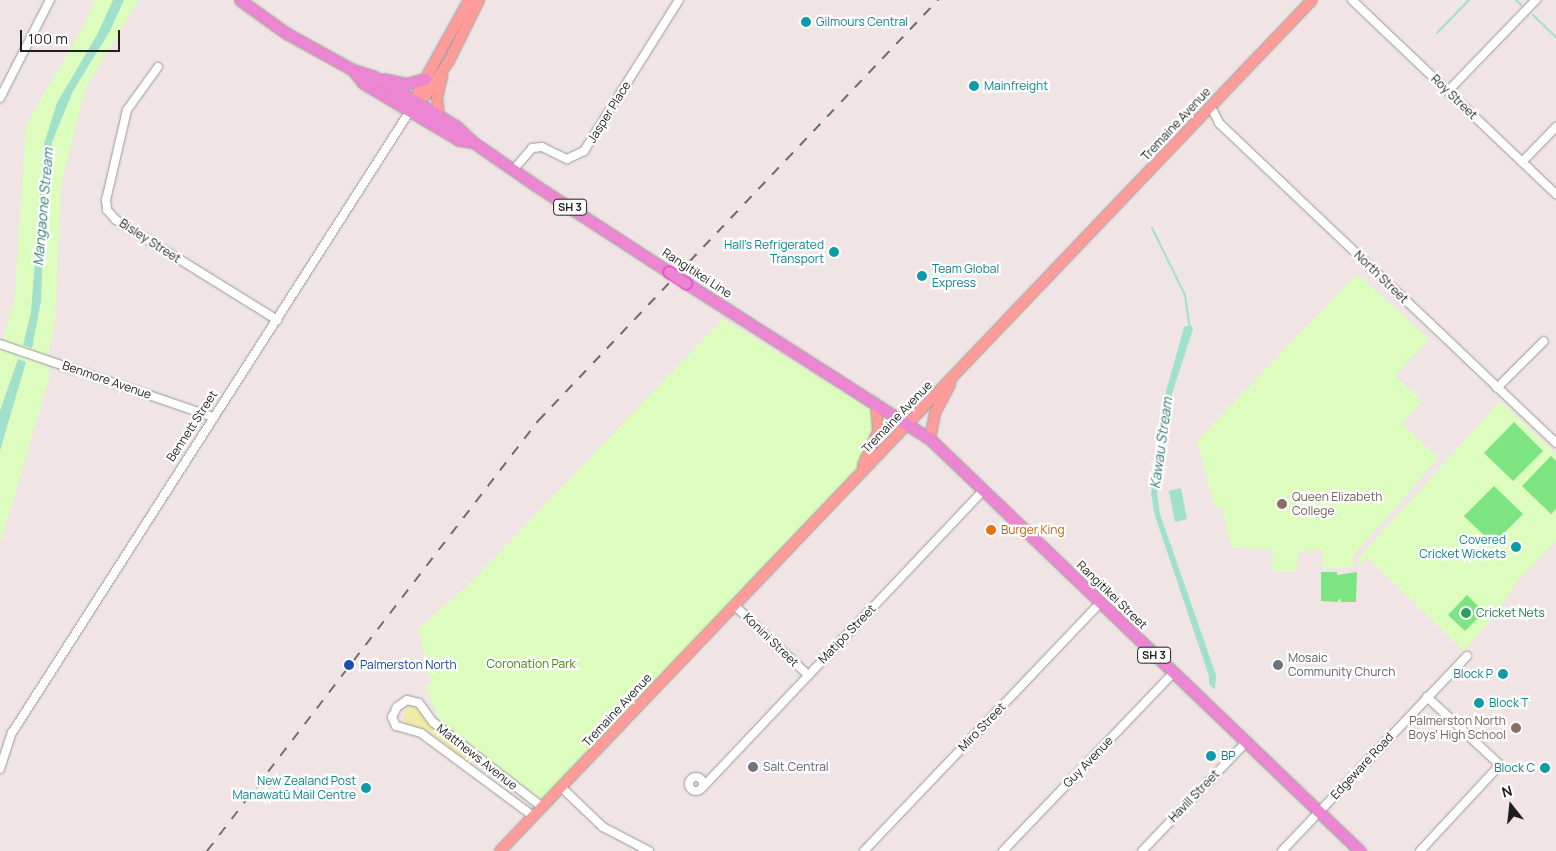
<!DOCTYPE html>
<html>
<head>
<meta charset="utf-8">
<style>
	body { margin:0 }
	#map { position:relative; width:1556px; height:851px; overflow:hidden; background:#f0e5e4; font-family:Manrope,sans-serif }
	div>[style] { position:absolute }
	.grass>* { inset:0; background:#eeeba6 }
	.park>* { inset:0; background:#dcfdbe }
	.pitch>* { inset:0; background:#7ce582 }
	.water>* { inset:0; background:#a1e1cc }
	.stream>* { height:2px; margin:-1px; padding:0 1px; transform-origin:1px; border-radius:1px; background:#a1e1cc }
	.roads { filter:drop-shadow(0 0 1px #999) drop-shadow(0 0 1px #999) }
	.minor>* { height:8px; margin:-4px; padding:0 4px; transform-origin:4px; border-radius:4px; background:#fff }
	.minor>.ring { margin:-4px; padding:0; box-sizing:content-box; background:none; border:8px solid #fff; border-radius:50% }
	.major>* { height:10px; margin:-5px; padding:0 5px; transform-origin:5px; border-radius:5px; background:#ff9c9a }
	.highway>* { height:11px; margin:-5.5px; padding:0 5.5px; transform-origin:5.5px; border-radius:5.5px; background:#ed86d2 }
	.rail>* { height:2px; margin-top:-1px; transform-origin:0; background:repeating-linear-gradient(90deg,#6d6d6d 0 10px,transparent 0 20px) }
	.bridges { filter:drop-shadow(0 0 1px #e817d2) drop-shadow(0 0 1px #e817d2) }
	.highway-bridge>* { height:11px; margin:-5.5px; padding:0 5.5px; transform-origin:5.5px; border-radius:5.5px; background:#ed86d2 }
	.dots>* { width:14px; height:14px; translate:-50% -50%; box-sizing:border-box; border:2px solid #fff; border-radius:50% }
	span { translate:-50% -50%; white-space:nowrap; text-align:center; line-height:1.15; -webkit-text-stroke:4.5px #fff; paint-order:stroke }
	.shield-label span { padding:1px 4px; background:#fff; border:1px solid; border-radius:4px; -webkit-text-stroke-width:0 }
	.shield-label { font-size:11px; color:#1f1f1f; font-weight:700 }
	.culture-label { font-size:12px; color:#0d838f }
	.left { translate:0 -50%; text-align:left }
	.right { translate:-100% -50%; text-align:right }
	.street-label { font-size:12px; color:#1f1f1f }
	.education-label { font-size:12px; color:#785e54 }
	.food-label { font-size:12px; color:#c56008 }
	.leisure-label { font-size:12px; color:#27864d }
	.worship-label { font-size:12px; color:#5b616d }
	.park-label { font-size:12px; color:#418603 }
	.transit-label { font-size:12px; color:#164399 }
	.water-label { font-size:14px; color:#327c78; font-style:italic }
	.north { position:absolute; left:1486px; top:781px; width:50px; height:50px; -webkit-text-stroke:4px #fff; paint-order:stroke; rotate:344deg; font-size:14px; font-weight:700; line-height:20px; text-align:center; color:#1f1f1f }
	.north::after { content:''; display:block; margin:auto; width:18px; height:22px; background:#1f1f1f; clip-path:polygon(50% 0,100% 100%,50% 72%,0 100%) }
	.scale { position:absolute; left:20px; top:30px; width:100px; height:22px; box-sizing:border-box; border:2px solid #1f1f1f; border-top:0; padding-left:6px; font-size:15px; line-height:18px; white-space:nowrap; color:#1f1f1f; -webkit-text-stroke:4px #fff; paint-order:stroke }
</style>
</head>
<body>
<div id="map">
	<div class="grass">
		<i style="clip-path:polygon(410px 706px,417px 707px,433px 728px,473px 760px,470px 764px,429px 731px,407px 726px,403px 719px,404px 711px)"></i>
	</div>
	<div class="park">
		<i style="clip-path:polygon(94px 0,139px 0,86px 87px,61px 183px,55px 323px,49px 350px,49px 379px,0 544px,0 352px,15px 295px,26px 125px,87px 20px)"></i>
		<i style="clip-path:polygon(1357px 274px,1429px 339px,1395px 376px,1422px 401px,1402px 423px,1438px 458px,1353px 556px,1354px 567px,1323px 569px,1322px 550px,1299px 551px,1296px 571px,1273px 572px,1273px 550px,1231px 547px,1222px 508px,1215px 507px,1197px 441px)"></i>
		<i style="clip-path:polygon(723px 319px,897px 426px,541px 801px,439px 720px,425px 686px,431px 683px,418px 629px,467px 586px)"></i>
		<i style="clip-path:polygon(1500px 401px,1556px 454px,1556px 541px,1515px 584px,1495px 615px,1464px 651px,1368px 558px,1361px 564px,1357px 560px)"></i>
	</div>
	<div class="pitch">
		<i style="clip-path:polygon(1514px 422px,1543px 451px,1513px 481px,1484px 453px)"></i>
		<i style="clip-path:polygon(1551px 456px,1556px 461px,1556px 509px,1551px 514px,1522px 486px)"></i>
		<i style="clip-path:polygon(1494px 486px,1523px 514px,1493px 544px,1464px 516px)"></i>
		<i style="clip-path:polygon(1321px 572px,1337px 572px,1337px 575px,1357px 572px,1356px 602px,1341px 602px,1340px 598px,1337px 602px,1321px 601px)"></i>
		<i style="clip-path:polygon(1467px 595px,1484px 612px,1465px 631px,1448px 615px)"></i>
	</div>
	<div class="water">
		<i style="clip-path:polygon(113px 0,124px 0,110px 31px,73px 91px,52px 142px,44px 223px,41px 301px,32px 348px,23px 345px,31px 312px,44px 144px,57px 103px,98px 33px)"></i>
		<i style="clip-path:polygon(1191px 325px,1193px 329px,1172px 394px,1157px 493px,1160px 514px,1216px 675px,1215px 690px,1209px 684px,1209px 676px,1155px 516px,1151px 494px,1164px 399px,1184px 327px)"></i>
		<i style="clip-path:polygon(18px 359px,26px 362px,0 451px,0 411px)"></i>
		<i style="clip-path:polygon(1181px 488px,1187px 519px,1175px 522px,1169px 491px)"></i>
	</div>
	<div class="stream">
		<i style="left:1516px;top:0;width:8px;rotate:45deg"></i>
		<i style="left:1533px;top:15px;width:32px;rotate:44deg"></i>
		<i style="left:1437px;top:33px;width:46px;rotate:-45.9deg"></i>
		<i style="left:1152px;top:228px;width:75px;rotate:63.8deg"></i>
		<i style="left:1185px;top:295px;width:30px;rotate:82deg"></i>
	</div>
	<div class="roads">
		<div class="minor">
			<i style="left:1352px;top:0;width:282px;rotate:43.6deg"></i>
			<i style="left:158px;top:67px;width:53px;rotate:125.8deg"></i>
			<i style="left:127px;top:110px;width:92px;rotate:103.1deg"></i>
			<i style="left:106px;top:200px;width:10px;rotate:84deg"></i>
			<i style="left:107px;top:210px;width:13px;rotate:48deg"></i>
			<i style="left:116px;top:220px;width:190px;rotate:31.8deg"></i>
			<i style="left:1448px;top:91px;width:127px;rotate:-46deg"></i>
			<i style="left:0;top:98px;width:110px;rotate:-63deg"></i>
			<i style="left:1211px;top:107px;width:18px;rotate:63deg"></i>
			<i style="left:1219px;top:123px;width:465px;rotate:43.5deg"></i>
			<i style="left:1522px;top:162px;width:49px;rotate:-45.8deg"></i>
			<i style="left:514px;top:169px;width:28px;rotate:-49deg"></i>
			<i style="left:532px;top:148px;width:10px;rotate:-6deg"></i>
			<i style="left:542px;top:147px;width:28px;rotate:26deg"></i>
			<i style="left:567px;top:159px;width:19px;rotate:-25deg"></i>
			<i style="left:584px;top:151px;width:178px;rotate:-57.8deg"></i>
			<i style="left:0;top:344px;width:225px;rotate:18.9deg"></i>
			<i style="left:1497px;top:388px;width:66px;rotate:-45deg"></i>
			<i style="left:734px;top:605px;width:102px;rotate:43.4deg"></i>
			<i style="left:0;top:769px;width:38px;rotate:-72deg"></i>
			<i style="left:12px;top:733px;width:738px;rotate:-57.39deg"></i>
			<i class="ring" style="left:689px;top:777px;width:6px;height:6px"></i>
			<i style="left:561px;top:787px;width:58px;rotate:43.6deg"></i>
			<i style="left:603px;top:827px;width:52px;rotate:27.6deg"></i>
			<i style="left:701px;top:789px;width:410px;rotate:-46.6deg"></i>
			<i style="left:533px;top:816px;width:139px;rotate:-143.5deg"></i>
			<i style="left:421px;top:733px;width:26px;rotate:-164deg"></i>
			<i style="left:396px;top:726px;width:10px;rotate:-114deg"></i>
			<i style="left:392px;top:717px;width:11px;rotate:-63deg"></i>
			<i style="left:397px;top:707px;width:12px;rotate:-35deg"></i>
			<i style="left:407px;top:700px;width:12px;rotate:14deg"></i>
			<i style="left:419px;top:703px;width:24px;rotate:54deg"></i>
			<i style="left:433px;top:722px;width:138px;rotate:37.9deg"></i>
			<i style="left:864px;top:851px;width:342px;rotate:-46.4deg"></i>
			<i style="left:1003px;top:851px;width:246px;rotate:-46.3deg"></i>
			<i style="left:1142px;top:851px;width:151px;rotate:-46.3deg"></i>
			<i style="left:1282px;top:851px;width:269px;rotate:-46.5deg"></i>
			<i style="left:1420px;top:851px;width:117px;rotate:-47.1deg"></i>
			<i style="left:1500px;top:765px;width:100px;rotate:-137deg"></i>
		</div>
		<div class="major">
			<i style="left:416px;top:102px;width:10px;rotate:-79deg"></i>
			<i style="left:418px;top:92px;width:105px;rotate:-61deg"></i>
			<i style="left:413px;top:107px;width:18px;rotate:-43deg"></i>
			<i style="left:426px;top:95px;width:41px;rotate:-55.9deg"></i>
			<i style="left:449px;top:61px;width:68px;rotate:-63.8deg"></i>
			<i style="left:439px;top:115px;width:17px;rotate:-97deg"></i>
			<i style="left:437px;top:98px;width:23px;rotate:-77deg"></i>
			<i style="left:930px;top:439px;width:26px;rotate:-79deg"></i>
			<i style="left:935px;top:413px;width:32px;rotate:-62deg"></i>
			<i style="left:863px;top:465px;width:37px;rotate:-66deg"></i>
			<i style="left:878px;top:431px;width:27px;rotate:-94deg"></i>
			<i style="left:500px;top:851px;width:1176px;rotate:-46.34deg"></i>
		</div>
		<div class="highway">
			<i style="left:240px;top:0;width:57px;rotate:35.7deg"></i>
			<i style="left:286px;top:33px;width:77px;rotate:28.9deg"></i>
			<i style="left:353px;top:70px;width:21px;rotate:17deg"></i>
			<i style="left:373px;top:76px;width:97px;rotate:31.1deg"></i>
			<i style="left:456px;top:126px;width:23px;rotate:43deg"></i>
			<i style="left:473px;top:142px;width:75px;rotate:34.7deg"></i>
			<i style="left:535px;top:185px;width:160px;rotate:33deg"></i>
			<i style="left:353px;top:70px;width:16px;rotate:52deg"></i>
			<i style="left:363px;top:83px;width:112px;rotate:30.7deg"></i>
			<i style="left:459px;top:140px;width:14px;rotate:8deg"></i>
			<i style="left:384px;top:79px;width:22px;rotate:13deg"></i>
			<i style="left:405px;top:84px;width:21px;rotate:-14deg"></i>
			<i style="left:686px;top:283px;width:290px;rotate:32.6deg"></i>
			<i style="left:930px;top:439px;width:596px;rotate:43.78deg"></i>
		</div>
	</div>
	<div class="rail">
		<i style="left:207px;top:851px;width:543px;rotate:-52.41deg"></i>
		<i style="left:538px;top:421px;width:581px;rotate:-46.47deg"></i>
	</div>
	<div class="bridges">
		<div class="highway-bridge">
			<i style="left:669px;top:272px;width:20px;rotate:33deg"></i>
		</div>
	</div>
	<div class="dots">
		<i style="left:806px;top:22px;background:#0f9aa8"></i>
		<i style="left:974px;top:86px;background:#0f9aa8"></i>
		<i style="left:834px;top:252px;background:#0f9aa8"></i>
		<i style="left:922px;top:276px;background:#0f9aa8"></i>
		<i style="left:1282px;top:504px;background:#8d6e63"></i>
		<i style="left:991px;top:530px;background:#e8710a"></i>
		<i style="left:1516px;top:547px;background:#0f9aa8"></i>
		<i style="left:1466px;top:613px;background:#2e9e5b"></i>
		<i style="left:349px;top:665px;background:#1a4fb4"></i>
		<i style="left:1278px;top:665px;background:#6b7280"></i>
		<i style="left:1503px;top:674px;background:#0f9aa8"></i>
		<i style="left:1479px;top:703px;background:#0f9aa8"></i>
		<i style="left:1516px;top:728px;background:#8d6e63"></i>
		<i style="left:1211px;top:756px;background:#0f9aa8"></i>
		<i style="left:753px;top:767px;background:#6b7280"></i>
		<i style="left:1545px;top:768px;background:#0f9aa8"></i>
		<i style="left:366px;top:788px;background:#0f9aa8"></i>
	</div>
	<div class="shield-label">
		<span style="left:570px;top:207px">SH 3</span>
		<span style="left:1154px;top:655px">SH 3</span>
	</div>
	<div class="culture-label">
		<span class="left" style="left:816px;top:22px">Gilmours Central</span>
		<span class="left" style="left:984px;top:86px">Mainfreight</span>
		<span class="right" style="left:824px;top:252px">Hall's Refrigerated<br>Transport</span>
		<span class="left" style="left:932px;top:276px">Team Global<br>Express</span>
		<span class="right" style="left:1506px;top:547px">Covered<br>Cricket Wickets</span>
		<span class="right" style="left:1493px;top:674px">Block P</span>
		<span class="left" style="left:1489px;top:703px">Block T</span>
		<span class="left" style="left:1221px;top:756px">BP</span>
		<span class="right" style="left:1535px;top:768px">Block C</span>
		<span class="right" style="left:356px;top:788px">New Zealand Post<br>Manawatū Mail Centre</span>
	</div>
	<div class="street-label">
		<span style="left:1454px;top:97px;rotate:44deg">Roy Street</span>
		<span style="left:609px;top:112px;rotate:-58deg">Jasper Place</span>
		<span style="left:1176px;top:124px;rotate:-47deg">Tremaine Avenue</span>
		<span style="left:150px;top:241px;rotate:33deg">Bisley Street</span>
		<span style="left:697px;top:273px;rotate:33deg">Rangitikei Line</span>
		<span style="left:1381px;top:277px;rotate:44deg">North Street</span>
		<span style="left:107px;top:380px;rotate:19deg">Benmore Avenue</span>
		<span style="left:897px;top:417px;rotate:-46deg">Tremaine Avenue</span>
		<span style="left:192px;top:426px;rotate:-57deg">Bennett Street</span>
		<span style="left:1112px;top:595px;rotate:44deg">Rangitikei Street</span>
		<span style="left:847px;top:634px;rotate:-46deg">Matipo Street</span>
		<span style="left:771px;top:640px;rotate:44deg">Konini Street</span>
		<span style="left:617px;top:710px;rotate:-47deg">Tremaine Avenue</span>
		<span style="left:982px;top:727px;rotate:-46deg">Miro Street</span>
		<span style="left:477px;top:757px;rotate:38deg">Matthews Avenue</span>
		<span style="left:1088px;top:762px;rotate:-46deg">Guy Avenue</span>
		<span style="left:1362px;top:766px;rotate:-47deg">Edgeware Road</span>
		<span style="left:1194px;top:796px;rotate:-46deg">Havill Street</span>
	</div>
	<div class="education-label">
		<span class="left" style="left:1292px;top:504px">Queen Elizabeth<br>College</span>
		<span class="right" style="left:1506px;top:728px">Palmerston North<br>Boys' High School</span>
	</div>
	<div class="food-label">
		<span class="left" style="left:1001px;top:530px">Burger King</span>
	</div>
	<div class="leisure-label">
		<span class="left" style="left:1476px;top:613px">Cricket Nets</span>
	</div>
	<div class="worship-label">
		<span class="left" style="left:1288px;top:665px">Mosaic<br>Community Church</span>
		<span class="left" style="left:763px;top:767px">Salt.Central</span>
	</div>
	<div class="park-label">
		<span style="left:531px;top:664px">Coronation Park</span>
	</div>
	<div class="transit-label">
		<span class="left" style="left:360px;top:665px">Palmerston North</span>
	</div>
	<div class="water-label">
		<span style="left:43px;top:207px;rotate:-85deg">Mangaone Stream</span>
		<span style="left:1161px;top:443px;rotate:-82deg">Kawau Stream</span>
	</div>
	<div class="north">N</div>
	<div class="scale">100 m</div>
</div>
</body>
</html>
